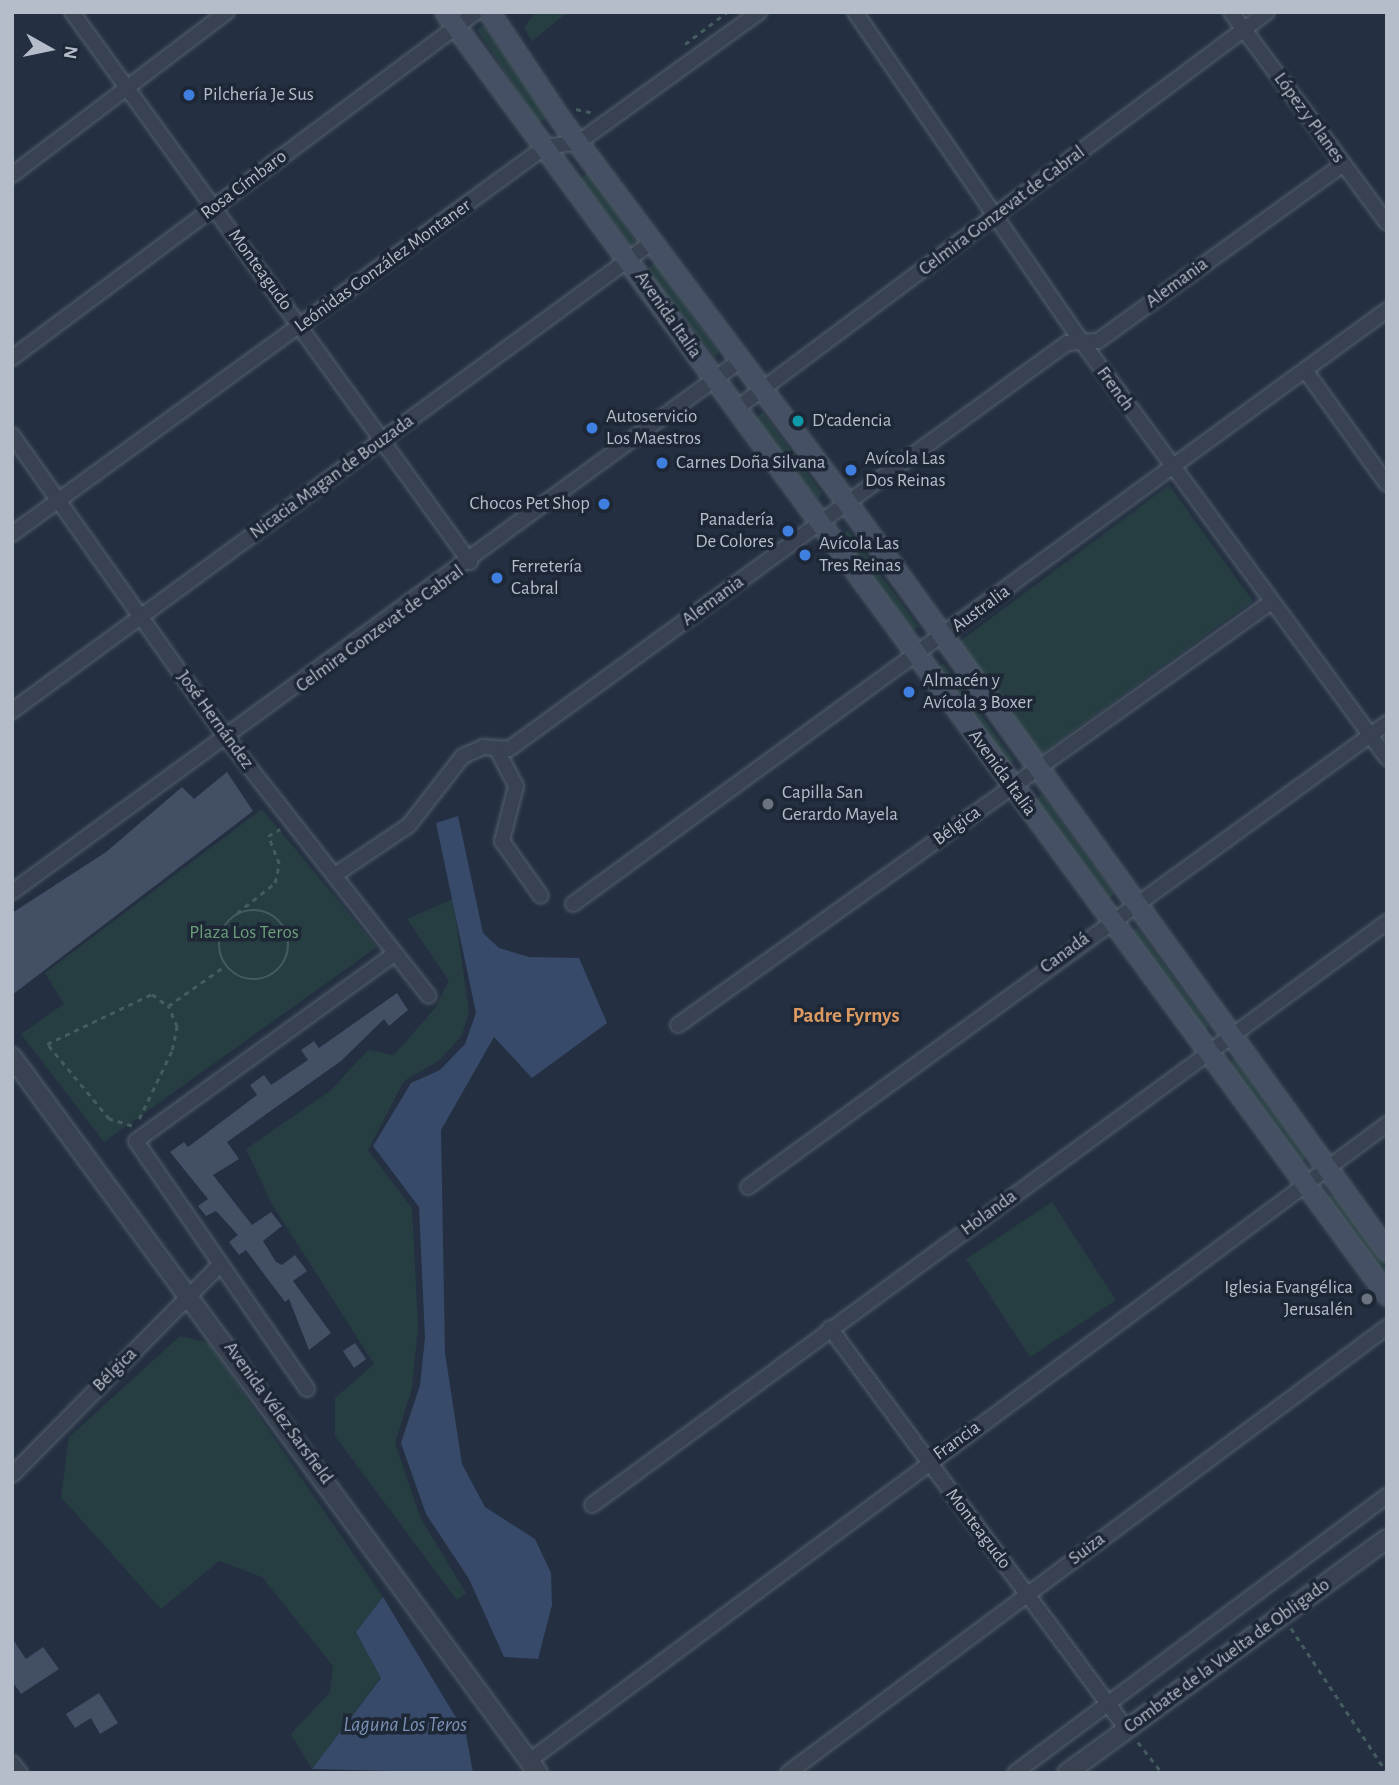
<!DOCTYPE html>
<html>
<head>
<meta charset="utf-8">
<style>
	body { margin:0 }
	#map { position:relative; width:1399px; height:1785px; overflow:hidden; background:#243041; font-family:"Alegreya Sans",sans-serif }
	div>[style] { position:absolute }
	.green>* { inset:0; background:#263e42 }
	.water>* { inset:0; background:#374a69 }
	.building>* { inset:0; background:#434f64 }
	.path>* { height:2.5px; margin-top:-1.25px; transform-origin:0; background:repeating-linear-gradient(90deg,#445b5f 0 5px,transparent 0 10px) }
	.path>.ring { margin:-1.25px; padding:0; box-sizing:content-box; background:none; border:2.5px solid #445b5f; border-radius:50% }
	.roads { filter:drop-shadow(0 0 2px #56606e) drop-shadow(0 0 2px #56606e) }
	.minor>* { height:14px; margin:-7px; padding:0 7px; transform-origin:7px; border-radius:7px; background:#384251 }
	.tertiary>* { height:18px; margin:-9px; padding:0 9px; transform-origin:9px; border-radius:9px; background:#384251 }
	.secondary>* { height:19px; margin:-9.5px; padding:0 9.5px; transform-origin:9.5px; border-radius:9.5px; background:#465064 }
	.dots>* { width:19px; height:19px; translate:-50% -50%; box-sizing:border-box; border:4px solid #1d2736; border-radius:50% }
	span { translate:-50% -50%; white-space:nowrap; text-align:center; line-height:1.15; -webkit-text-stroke:7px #1d2736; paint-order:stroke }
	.poi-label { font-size:19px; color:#b5bdcb }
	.left { translate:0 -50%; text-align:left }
	.right { translate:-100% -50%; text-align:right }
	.street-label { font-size:19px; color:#b5bdcb }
	.park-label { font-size:19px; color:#6b9d78 }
	.neighbourhood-label { font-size:21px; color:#db9a61; font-weight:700 }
	.water-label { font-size:21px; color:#7b91b4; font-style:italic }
	.frame { position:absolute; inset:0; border:14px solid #b5bdcb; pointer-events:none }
	.north { position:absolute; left:14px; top:14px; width:70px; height:70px; -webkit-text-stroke:5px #1d2736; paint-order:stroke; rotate:99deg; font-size:19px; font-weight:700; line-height:28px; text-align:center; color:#b5bdcb }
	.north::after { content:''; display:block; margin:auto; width:24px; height:32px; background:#b5bdcb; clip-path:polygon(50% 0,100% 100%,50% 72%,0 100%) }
</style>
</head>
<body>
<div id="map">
	<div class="green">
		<i style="clip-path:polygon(535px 12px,568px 12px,532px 41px,524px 28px)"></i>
		<i style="clip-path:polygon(484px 25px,547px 118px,538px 123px,477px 30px)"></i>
		<i style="clip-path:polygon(588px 172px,636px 241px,632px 246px,580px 179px)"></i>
		<i style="clip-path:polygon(655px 263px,719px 352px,715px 358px,646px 270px)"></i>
		<i style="clip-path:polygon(763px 412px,822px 493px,818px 500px,754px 419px)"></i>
		<i style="clip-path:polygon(1169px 485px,1253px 601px,1040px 755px,959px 642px)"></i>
		<i style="clip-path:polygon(848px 530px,918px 626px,913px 631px,839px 537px)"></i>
		<i style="clip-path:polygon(944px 664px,1014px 760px,1010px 766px,936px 667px)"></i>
		<i style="clip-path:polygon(1042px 794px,1114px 893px,1110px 899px,1034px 801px)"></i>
		<i style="clip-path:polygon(262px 809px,377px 947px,104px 1142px,21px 1034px,64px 1004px,45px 973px)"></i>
		<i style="clip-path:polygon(453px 899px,469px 1012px,462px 1035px,440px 1060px,404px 1081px,368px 1150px,412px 1208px,418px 1327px,412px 1388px,395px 1443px,420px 1517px,466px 1593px,457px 1600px,335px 1436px,335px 1398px,374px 1364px,272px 1204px,246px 1149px,330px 1091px,368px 1050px,394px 1055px,435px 1008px,449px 981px,407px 919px)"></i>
		<i style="clip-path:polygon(1138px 928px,1209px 1025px,1205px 1032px,1129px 931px)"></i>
		<i style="clip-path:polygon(1235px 1059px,1306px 1157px,1302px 1163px,1227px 1063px)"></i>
		<i style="clip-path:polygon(1334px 1195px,1387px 1266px,1387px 1283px,1325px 1198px)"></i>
		<i style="clip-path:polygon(1052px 1202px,1116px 1300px,1030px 1357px,966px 1259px)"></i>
		<i style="clip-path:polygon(180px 1336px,209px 1343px,383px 1597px,356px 1632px,381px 1677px,312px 1769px,291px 1734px,330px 1692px,333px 1666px,262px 1577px,219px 1561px,161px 1609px,61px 1497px,69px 1437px)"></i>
	</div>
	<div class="water">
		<i style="clip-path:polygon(458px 816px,483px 933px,499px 948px,529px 957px,579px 958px,607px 1023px,532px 1078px,494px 1037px,441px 1130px,445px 1353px,462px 1464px,485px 1507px,535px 1539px,551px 1573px,552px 1605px,538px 1659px,504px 1657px,469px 1579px,426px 1514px,401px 1443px,420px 1385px,425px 1338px,419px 1207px,373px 1146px,411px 1083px,440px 1070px,465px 1044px,476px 1013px,436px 823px)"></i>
		<i style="clip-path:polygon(383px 1597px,466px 1734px,473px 1773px,312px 1769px,381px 1678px,356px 1632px)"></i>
	</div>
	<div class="building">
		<i style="clip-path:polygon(227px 772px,253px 811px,12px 995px,12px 913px,106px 852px,182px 787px,194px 799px)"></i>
		<i style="clip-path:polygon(397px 993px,408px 1010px,389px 1026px,384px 1019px,341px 1061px,227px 1142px,239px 1159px,213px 1175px,252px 1225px,271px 1212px,282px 1226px,263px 1241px,276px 1262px,282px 1265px,295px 1255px,307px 1271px,293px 1281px,331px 1333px,309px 1350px,289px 1299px,285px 1302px,246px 1250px,239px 1255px,229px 1242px,238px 1235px,216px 1211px,206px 1216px,198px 1206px,208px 1199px,170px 1152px,184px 1142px,188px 1147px,257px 1095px,250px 1085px,264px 1075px,271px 1085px,308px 1060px,301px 1050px,314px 1041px,319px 1048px)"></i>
		<i style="clip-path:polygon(355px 1343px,366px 1359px,354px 1368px,343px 1351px)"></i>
		<i style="clip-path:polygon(12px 1638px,26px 1659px,43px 1647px,59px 1669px,21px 1694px,12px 1681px)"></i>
		<i style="clip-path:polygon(99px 1693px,118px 1723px,100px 1734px,91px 1718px,75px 1728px,66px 1714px)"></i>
	</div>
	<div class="path">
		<i style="left:685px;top:44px;width:53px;rotate:-37.3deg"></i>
		<i style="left:576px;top:109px;width:17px;rotate:13deg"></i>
		<i class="ring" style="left:219px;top:910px;width:67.5px;height:67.5px"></i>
		<i style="left:237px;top:913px;width:48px;rotate:-38.3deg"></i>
		<i style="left:275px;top:883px;width:19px;rotate:-78deg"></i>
		<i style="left:279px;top:864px;width:30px;rotate:-111deg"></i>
		<i style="left:268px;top:836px;width:14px;rotate:-30deg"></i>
		<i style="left:139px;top:1119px;width:76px;rotate:-64.4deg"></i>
		<i style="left:172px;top:1050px;width:24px;rotate:-78deg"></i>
		<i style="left:177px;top:1027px;width:23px;rotate:-113deg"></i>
		<i style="left:132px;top:1126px;width:24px;rotate:-163deg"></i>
		<i style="left:109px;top:1119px;width:97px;rotate:-129.6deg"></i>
		<i style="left:47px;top:1044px;width:116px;rotate:-25.5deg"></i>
		<i style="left:152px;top:994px;width:20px;rotate:37deg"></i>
		<i style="left:168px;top:1006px;width:70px;rotate:-35.1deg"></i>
		<i style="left:1291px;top:1628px;width:172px;rotate:56.4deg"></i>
		<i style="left:1138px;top:1742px;width:39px;rotate:52deg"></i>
	</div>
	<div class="roads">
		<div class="minor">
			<i style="left:72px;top:12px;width:679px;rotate:54.11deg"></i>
			<i style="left:855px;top:12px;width:401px;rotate:55.5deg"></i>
			<i style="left:1082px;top:342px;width:516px;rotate:53.75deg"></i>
			<i style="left:1231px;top:12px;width:262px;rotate:53.5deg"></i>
			<i style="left:12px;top:175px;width:270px;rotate:-37.2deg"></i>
			<i style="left:12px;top:358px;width:579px;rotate:-36.71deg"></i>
			<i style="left:1305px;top:370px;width:140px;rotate:54.3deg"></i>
			<i style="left:736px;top:409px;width:663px;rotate:-36.78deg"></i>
			<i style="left:12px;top:435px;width:374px;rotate:54.7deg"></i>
			<i style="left:228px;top:740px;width:325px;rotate:51.9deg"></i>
			<i style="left:12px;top:534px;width:659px;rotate:-35.98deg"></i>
			<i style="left:545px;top:147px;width:34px;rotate:-8deg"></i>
			<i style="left:579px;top:142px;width:222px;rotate:-35.8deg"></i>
			<i style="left:12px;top:711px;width:792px;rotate:-36.22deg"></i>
			<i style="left:496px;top:748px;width:43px;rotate:62.2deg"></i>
			<i style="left:516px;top:786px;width:57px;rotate:104.3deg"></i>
			<i style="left:502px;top:841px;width:67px;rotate:54.7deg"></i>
			<i style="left:335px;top:875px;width:89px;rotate:-34deg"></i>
			<i style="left:409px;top:825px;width:88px;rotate:-52deg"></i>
			<i style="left:463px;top:756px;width:22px;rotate:-24deg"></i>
			<i style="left:483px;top:747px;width:26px;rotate:4deg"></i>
			<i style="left:509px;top:749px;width:690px;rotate:-36.04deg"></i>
			<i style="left:1067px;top:343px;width:31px;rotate:-4deg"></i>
			<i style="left:1098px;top:341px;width:302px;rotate:-35.8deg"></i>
			<i style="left:12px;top:892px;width:904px;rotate:-36.13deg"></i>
			<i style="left:573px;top:904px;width:1008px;rotate:-36.12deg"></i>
			<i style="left:678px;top:1025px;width:727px;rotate:-35.48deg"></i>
			<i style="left:748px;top:1187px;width:790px;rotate:-35.98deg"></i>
			<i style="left:830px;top:1328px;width:499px;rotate:53.5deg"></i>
			<i style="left:307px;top:1389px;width:301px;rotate:-124.6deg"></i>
			<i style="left:136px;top:1141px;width:319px;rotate:-35.9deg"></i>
			<i style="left:12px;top:1475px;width:294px;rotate:-45.3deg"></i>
			<i style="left:592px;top:1505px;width:986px;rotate:-36.25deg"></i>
			<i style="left:529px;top:1761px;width:1069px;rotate:-36.59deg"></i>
			<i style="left:12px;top:1763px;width:13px;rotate:51deg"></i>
			<i style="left:788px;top:1773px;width:747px;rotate:-36.67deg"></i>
			<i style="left:1015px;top:1773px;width:464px;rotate:-36.7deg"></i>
		</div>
		<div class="tertiary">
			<i style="left:12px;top:1057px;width:888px;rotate:53.7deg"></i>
			<i style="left:1067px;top:1773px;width:396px;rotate:-36.2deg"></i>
		</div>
		<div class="secondary">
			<i style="left:445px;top:12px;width:1592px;rotate:53.71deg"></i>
			<i style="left:489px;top:12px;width:128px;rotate:56.4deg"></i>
			<i style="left:560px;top:119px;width:479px;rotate:53.2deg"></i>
			<i style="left:847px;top:503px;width:923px;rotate:54.17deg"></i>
		</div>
	</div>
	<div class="dots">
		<i style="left:189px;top:95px;background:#3f7fe0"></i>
		<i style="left:798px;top:421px;background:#0f9aa8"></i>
		<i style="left:592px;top:428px;background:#3f7fe0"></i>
		<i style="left:662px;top:463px;background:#3f7fe0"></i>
		<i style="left:851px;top:470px;background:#3f7fe0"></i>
		<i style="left:604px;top:504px;background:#3f7fe0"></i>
		<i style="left:788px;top:531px;background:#3f7fe0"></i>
		<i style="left:805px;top:555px;background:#3f7fe0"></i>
		<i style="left:497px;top:578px;background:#3f7fe0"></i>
		<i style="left:909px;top:692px;background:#3f7fe0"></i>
		<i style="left:768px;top:804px;background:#6b7280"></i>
		<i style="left:1367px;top:1299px;background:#6b7280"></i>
	</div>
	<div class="poi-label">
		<span class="left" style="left:203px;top:95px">Pilchería Je Sus</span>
		<span class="left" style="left:606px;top:428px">Autoservicio<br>Los Maestros</span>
		<span class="left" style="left:812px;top:421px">D'cadencia</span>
		<span class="left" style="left:865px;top:470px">Avícola Las<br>Dos Reinas</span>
		<span class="left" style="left:676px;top:463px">Carnes Doña Silvana</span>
		<span class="right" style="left:590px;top:504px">Chocos Pet Shop</span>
		<span class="right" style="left:774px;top:531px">Panadería<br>De Colores</span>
		<span class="left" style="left:819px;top:555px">Avícola Las<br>Tres Reinas</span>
		<span class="left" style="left:511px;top:578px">Ferretería<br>Cabral</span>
		<span class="left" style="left:923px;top:692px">Almacén y<br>Avícola 3 Boxer</span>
		<span class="left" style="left:782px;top:804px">Capilla San<br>Gerardo Mayela</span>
		<span class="right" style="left:1353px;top:1299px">Iglesia Evangélica<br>Jerusalén</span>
	</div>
	<div class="street-label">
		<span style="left:1309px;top:118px;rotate:54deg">López y Planes</span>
		<span style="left:244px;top:185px;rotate:-37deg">Rosa Címbaro</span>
		<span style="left:1002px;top:211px;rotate:-37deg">Celmira Gonzevat de Cabral</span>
		<span style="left:383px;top:266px;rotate:-36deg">Leónidas González Montaner</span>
		<span style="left:260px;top:270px;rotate:54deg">Monteagudo</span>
		<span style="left:1177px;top:283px;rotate:-36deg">Alemania</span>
		<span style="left:668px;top:315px;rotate:55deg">Avenida Italia</span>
		<span style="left:1115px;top:389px;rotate:54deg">French</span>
		<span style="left:332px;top:477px;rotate:-36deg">Nicacia Magan de Bouzada</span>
		<span style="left:713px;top:601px;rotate:-36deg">Alemania</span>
		<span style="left:981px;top:609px;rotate:-36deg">Australia</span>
		<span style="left:380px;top:629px;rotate:-36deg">Celmira Gonzevat de Cabral</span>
		<span style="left:215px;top:720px;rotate:54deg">José Hernández</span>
		<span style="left:1002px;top:773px;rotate:54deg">Avenida Italia</span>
		<span style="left:957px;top:826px;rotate:-36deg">Bélgica</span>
		<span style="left:1065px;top:953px;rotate:-36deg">Canadá</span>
		<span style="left:989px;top:1213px;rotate:-36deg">Holanda</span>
		<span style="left:115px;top:1370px;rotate:-45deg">Bélgica</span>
		<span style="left:278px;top:1413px;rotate:54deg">Avenida Vélez Sarsfield</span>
		<span style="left:957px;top:1441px;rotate:-36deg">Francia</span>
		<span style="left:978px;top:1529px;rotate:53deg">Monteagudo</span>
		<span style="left:1087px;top:1549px;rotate:-37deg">Suiza</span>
		<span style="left:1227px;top:1656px;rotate:-36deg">Combate de la Vuelta de Obligado</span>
	</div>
	<div class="park-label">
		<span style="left:244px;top:933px">Plaza Los Teros</span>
	</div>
	<div class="neighbourhood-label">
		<span style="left:846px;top:1016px">Padre Fyrnys</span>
	</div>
	<div class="water-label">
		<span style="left:405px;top:1725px">Laguna Los Teros</span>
	</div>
	<div class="frame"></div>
	<div class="north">N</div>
</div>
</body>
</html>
